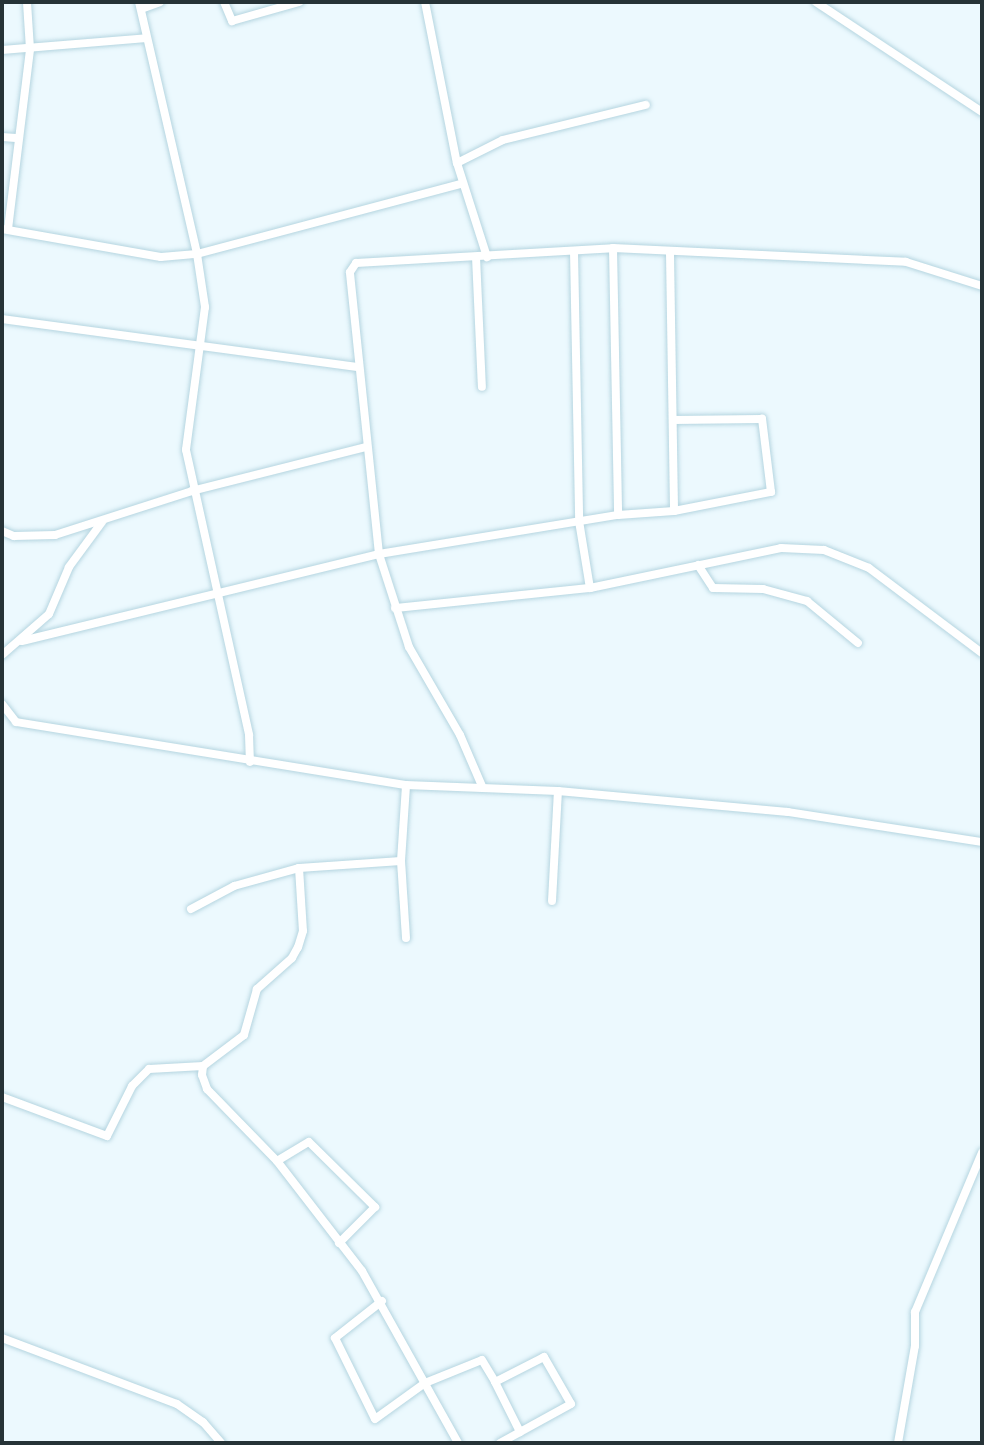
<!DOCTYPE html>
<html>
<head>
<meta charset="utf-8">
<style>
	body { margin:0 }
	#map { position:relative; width:984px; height:1445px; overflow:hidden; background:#ecf9fe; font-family:"Playfair Display",serif }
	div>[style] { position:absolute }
	.roads { filter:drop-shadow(0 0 2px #b5d5e0) drop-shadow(0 0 2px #b5d5e0) }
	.minor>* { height:8px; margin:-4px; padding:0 4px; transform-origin:4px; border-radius:4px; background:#fff }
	span { translate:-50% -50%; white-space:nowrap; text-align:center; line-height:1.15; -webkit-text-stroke:5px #fff; paint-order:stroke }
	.frame { position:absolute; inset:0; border:4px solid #263337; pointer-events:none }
</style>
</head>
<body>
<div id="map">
	<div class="roads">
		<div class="minor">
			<i style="left:139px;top:2px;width:259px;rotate:77deg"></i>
			<i style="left:197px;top:254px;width:54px;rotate:81.4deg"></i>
			<i style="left:205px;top:307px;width:144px;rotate:97.6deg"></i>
			<i style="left:186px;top:450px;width:292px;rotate:77.5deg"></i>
			<i style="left:249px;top:735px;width:27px;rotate:88deg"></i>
			<i style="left:224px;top:2px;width:21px;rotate:67deg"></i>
			<i style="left:232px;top:21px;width:70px;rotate:-15.8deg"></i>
			<i style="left:425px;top:2px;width:164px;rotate:78.8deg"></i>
			<i style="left:457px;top:163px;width:99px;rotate:72.3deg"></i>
			<i style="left:816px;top:2px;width:199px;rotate:33.5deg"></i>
			<i style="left:141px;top:9px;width:20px;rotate:-20deg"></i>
			<i style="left:2px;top:50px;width:145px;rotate:-4.7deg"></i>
			<i style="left:2px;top:137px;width:14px;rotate:4deg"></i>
			<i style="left:457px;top:163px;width:51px;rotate:-26.6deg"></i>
			<i style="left:503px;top:140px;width:147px;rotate:-13.8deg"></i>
			<i style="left:2px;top:229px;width:161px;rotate:10deg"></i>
			<i style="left:161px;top:257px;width:36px;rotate:-5deg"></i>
			<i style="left:197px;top:254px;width:275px;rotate:-14.9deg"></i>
			<i style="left:8px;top:229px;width:181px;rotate:-83deg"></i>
			<i style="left:30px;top:49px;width:47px;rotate:-93.7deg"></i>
			<i style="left:613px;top:248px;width:267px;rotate:88.9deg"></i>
			<i style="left:574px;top:251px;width:270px;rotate:88.9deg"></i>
			<i style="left:579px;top:521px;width:68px;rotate:80.7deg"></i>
			<i style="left:670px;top:254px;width:257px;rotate:89.1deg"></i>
			<i style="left:476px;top:257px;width:130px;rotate:87.4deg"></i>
			<i style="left:2px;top:319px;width:360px;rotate:7.7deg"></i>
			<i style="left:2px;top:531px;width:13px;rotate:23deg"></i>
			<i style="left:14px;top:536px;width:41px;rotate:-1.4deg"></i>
			<i style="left:55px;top:535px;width:144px;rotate:-17.8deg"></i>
			<i style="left:192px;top:491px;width:179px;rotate:-14.2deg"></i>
			<i style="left:698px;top:565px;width:27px;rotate:57deg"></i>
			<i style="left:713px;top:588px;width:50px;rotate:1.1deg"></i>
			<i style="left:763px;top:589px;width:46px;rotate:15.3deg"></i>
			<i style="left:807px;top:601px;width:66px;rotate:39.5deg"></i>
			<i style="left:395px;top:608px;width:196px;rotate:-5.9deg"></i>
			<i style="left:590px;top:588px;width:195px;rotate:-11.8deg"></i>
			<i style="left:781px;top:548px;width:43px;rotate:2.7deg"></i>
			<i style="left:824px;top:550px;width:48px;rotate:21.8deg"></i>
			<i style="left:869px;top:568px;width:141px;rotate:37deg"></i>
			<i style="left:22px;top:641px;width:367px;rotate:-13.7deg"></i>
			<i style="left:379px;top:554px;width:242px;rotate:-9.3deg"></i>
			<i style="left:618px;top:515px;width:56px;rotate:-4.1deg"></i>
			<i style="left:674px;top:511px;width:99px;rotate:-11.1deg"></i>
			<i style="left:771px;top:492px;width:74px;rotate:-97deg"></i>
			<i style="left:762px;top:419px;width:89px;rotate:179.4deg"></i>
			<i style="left:2px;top:655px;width:62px;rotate:-41.1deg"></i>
			<i style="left:49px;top:614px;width:51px;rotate:-66.9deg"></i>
			<i style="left:69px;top:567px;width:56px;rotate:-53.7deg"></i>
			<i style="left:2px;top:704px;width:23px;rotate:52deg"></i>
			<i style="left:16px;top:722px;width:395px;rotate:9.2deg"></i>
			<i style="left:406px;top:785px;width:152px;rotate:2.3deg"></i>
			<i style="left:558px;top:791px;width:231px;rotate:5.2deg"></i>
			<i style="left:788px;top:812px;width:196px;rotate:8.8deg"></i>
			<i style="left:482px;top:786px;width:56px;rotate:-113.3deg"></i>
			<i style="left:460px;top:735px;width:102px;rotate:-120.1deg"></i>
			<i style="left:409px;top:647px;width:98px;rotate:-107.9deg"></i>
			<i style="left:379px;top:554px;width:283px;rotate:-95.9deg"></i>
			<i style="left:350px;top:272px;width:11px;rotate:-56deg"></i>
			<i style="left:356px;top:263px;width:257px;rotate:-3.3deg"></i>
			<i style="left:613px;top:248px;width:293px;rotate:2.7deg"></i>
			<i style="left:906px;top:262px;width:80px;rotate:17.5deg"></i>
			<i style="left:299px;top:868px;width:63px;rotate:86.4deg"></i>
			<i style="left:303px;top:931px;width:17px;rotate:107deg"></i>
			<i style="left:298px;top:947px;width:13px;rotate:119deg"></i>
			<i style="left:292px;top:958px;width:47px;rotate:138.5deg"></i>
			<i style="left:257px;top:989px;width:48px;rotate:105.8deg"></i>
			<i style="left:244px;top:1035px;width:51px;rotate:142.9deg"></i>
			<i style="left:203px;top:1066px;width:9px;rotate:96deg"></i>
			<i style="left:202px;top:1075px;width:15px;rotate:70deg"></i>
			<i style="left:207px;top:1089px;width:100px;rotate:45.8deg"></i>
			<i style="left:277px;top:1161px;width:139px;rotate:52.3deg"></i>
			<i style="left:362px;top:1271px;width:197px;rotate:60.8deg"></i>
			<i style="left:552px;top:901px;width:110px;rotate:-86.9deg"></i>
			<i style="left:191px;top:909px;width:49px;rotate:-28.1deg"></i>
			<i style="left:234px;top:886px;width:67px;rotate:-15.5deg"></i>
			<i style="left:299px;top:868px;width:102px;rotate:-3.9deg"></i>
			<i style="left:406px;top:938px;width:77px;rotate:-93.7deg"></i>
			<i style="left:401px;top:861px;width:76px;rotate:-86.2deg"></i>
			<i style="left:2px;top:1097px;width:112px;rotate:20.4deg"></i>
			<i style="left:107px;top:1136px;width:56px;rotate:-63.4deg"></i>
			<i style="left:132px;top:1086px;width:24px;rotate:-45deg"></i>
			<i style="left:149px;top:1069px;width:54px;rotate:-3.2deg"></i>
			<i style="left:277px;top:1161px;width:37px;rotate:-31deg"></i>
			<i style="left:309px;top:1142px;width:93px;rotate:44.6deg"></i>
			<i style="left:375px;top:1207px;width:51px;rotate:135deg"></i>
			<i style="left:382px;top:1301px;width:60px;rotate:141.8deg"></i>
			<i style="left:335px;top:1338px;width:90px;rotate:63.7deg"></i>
			<i style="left:375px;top:1419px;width:62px;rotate:-35.8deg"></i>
			<i style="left:425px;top:1383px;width:61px;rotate:-22deg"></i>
			<i style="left:482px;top:1360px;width:26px;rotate:59deg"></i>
			<i style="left:495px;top:1382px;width:55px;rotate:-27deg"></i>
			<i style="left:544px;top:1357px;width:54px;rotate:60.1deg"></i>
			<i style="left:571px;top:1404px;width:81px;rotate:151.2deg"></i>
			<i style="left:2px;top:1338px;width:187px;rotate:20.7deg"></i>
			<i style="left:177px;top:1404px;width:32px;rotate:35deg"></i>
			<i style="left:203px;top:1422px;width:28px;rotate:49deg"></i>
			<i style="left:495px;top:1382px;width:56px;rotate:63.4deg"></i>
			<i style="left:898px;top:1443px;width:98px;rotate:-80.1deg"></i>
			<i style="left:915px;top:1346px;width:34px;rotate:-90deg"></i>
			<i style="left:915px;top:1312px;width:173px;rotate:-67.2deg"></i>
		</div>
	</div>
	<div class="frame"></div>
</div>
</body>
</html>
